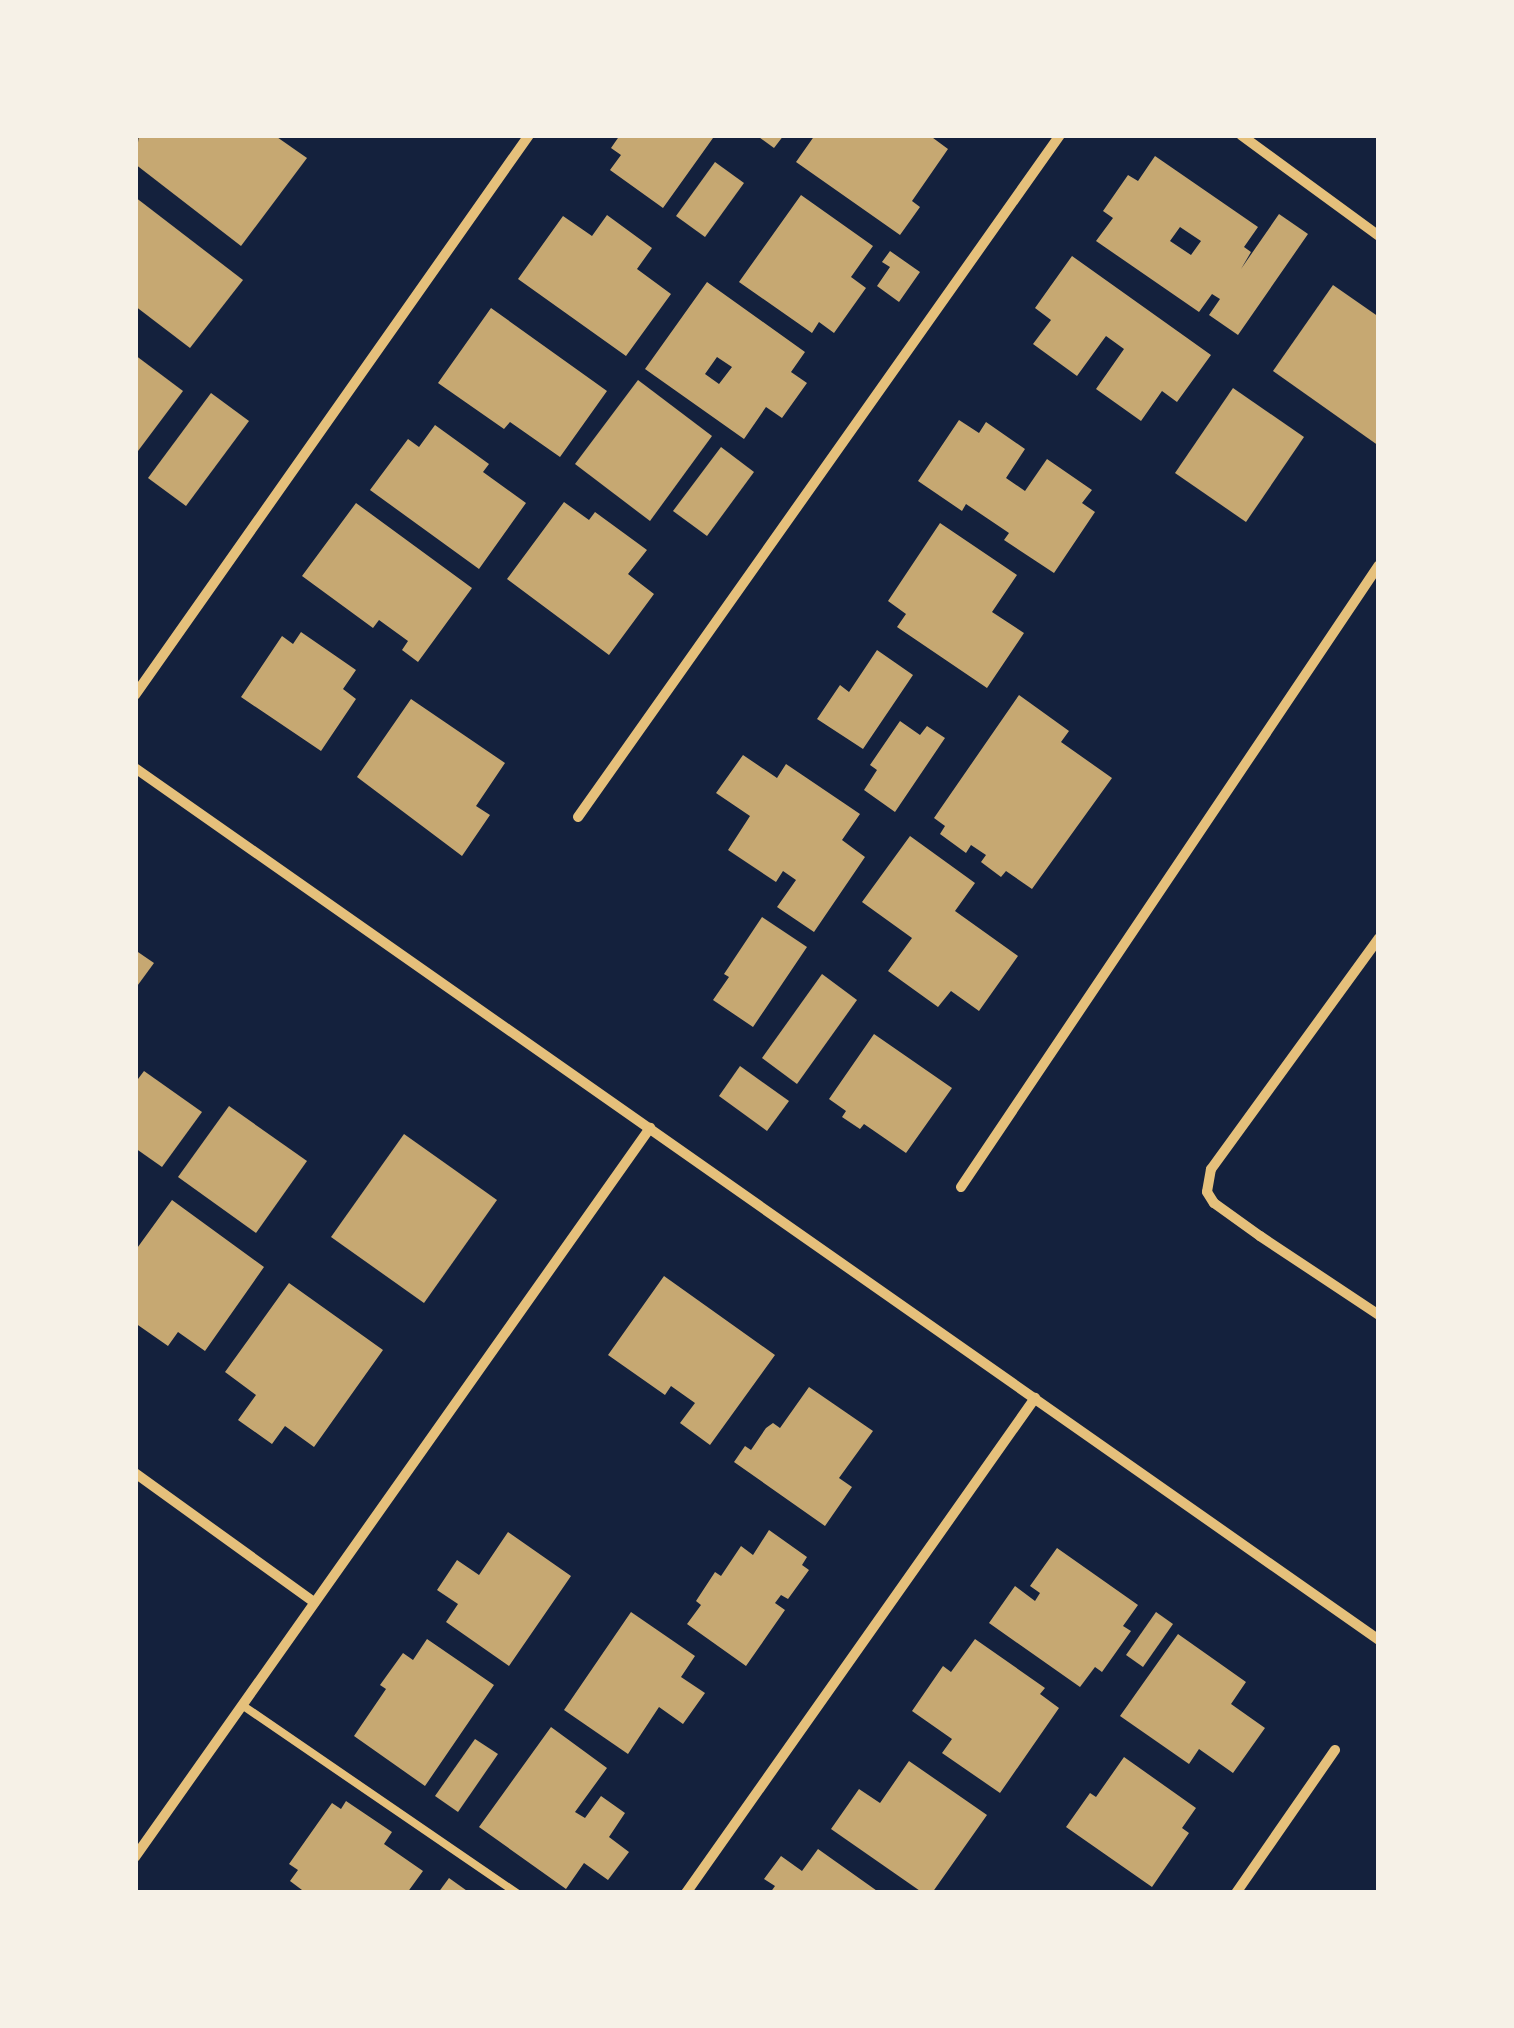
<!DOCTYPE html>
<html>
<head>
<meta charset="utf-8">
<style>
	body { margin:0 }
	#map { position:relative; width:1514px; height:2028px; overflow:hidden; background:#14213d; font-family:Overpass,sans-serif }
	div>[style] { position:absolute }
	.building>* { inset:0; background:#c6a872 }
	.service>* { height:8px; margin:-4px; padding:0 4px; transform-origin:4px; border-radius:4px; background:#e5c07b }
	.minor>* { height:10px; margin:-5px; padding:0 5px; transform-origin:5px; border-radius:5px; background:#e5c07b }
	span { translate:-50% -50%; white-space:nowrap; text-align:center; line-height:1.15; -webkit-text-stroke:10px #f6f1e7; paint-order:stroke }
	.frame { position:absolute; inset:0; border:138px solid #f6f1e7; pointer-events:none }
</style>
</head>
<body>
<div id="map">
	<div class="building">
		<i style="clip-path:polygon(139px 135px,274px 135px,307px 158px,241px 246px,135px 164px)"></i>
		<i style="clip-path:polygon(620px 135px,708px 135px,713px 138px,663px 208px,610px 170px,621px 155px,611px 148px)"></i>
		<i style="clip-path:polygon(756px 135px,784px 135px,774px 148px)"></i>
		<i style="clip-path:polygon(815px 135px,929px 135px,948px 149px,912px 201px,920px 207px,900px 235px,796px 162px)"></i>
		<i style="clip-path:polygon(evenodd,1155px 156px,1258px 227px,1244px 247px,1251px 252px,1241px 269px,1279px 214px,1308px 234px,1238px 335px,1209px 315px,1220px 299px,1212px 294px,1199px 312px,1096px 241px,1113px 218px,1103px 211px,1128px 175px,1138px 181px,1155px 156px,1180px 227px,1201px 241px,1191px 255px,1170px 241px,1180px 227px)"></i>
		<i style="clip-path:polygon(715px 162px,744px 183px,705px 237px,676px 216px)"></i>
		<i style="clip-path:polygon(801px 195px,873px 246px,851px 277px,866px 288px,834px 333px,819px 322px,812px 333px,739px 282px)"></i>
		<i style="clip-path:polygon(135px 197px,243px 280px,190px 348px,135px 306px)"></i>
		<i style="clip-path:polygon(607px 215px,652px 248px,637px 269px,671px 294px,626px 356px,518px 279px,563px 216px,592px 236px)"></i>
		<i style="clip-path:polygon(890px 251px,920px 272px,899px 302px,877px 286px,890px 267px,882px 262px)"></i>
		<i style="clip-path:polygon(1072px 256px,1211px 355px,1177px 402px,1162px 391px,1141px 421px,1096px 389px,1124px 349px,1106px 336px,1077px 376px,1033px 344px,1051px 320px,1035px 308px)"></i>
		<i style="clip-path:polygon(evenodd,707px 282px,805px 352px,791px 372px,807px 383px,782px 418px,766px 407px,744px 439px,645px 369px,707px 282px,717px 357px,732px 367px,719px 384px,705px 374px,717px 357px)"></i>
		<i style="clip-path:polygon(1333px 285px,1379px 317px,1379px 446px,1273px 371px)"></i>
		<i style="clip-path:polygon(491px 308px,607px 391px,560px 457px,510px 422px,504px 429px,438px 383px)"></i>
		<i style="clip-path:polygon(135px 355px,183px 391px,135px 455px)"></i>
		<i style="clip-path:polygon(638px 380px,712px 436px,650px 521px,575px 464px)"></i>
		<i style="clip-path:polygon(1233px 388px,1304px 437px,1246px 522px,1175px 473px)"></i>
		<i style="clip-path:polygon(211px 393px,249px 421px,186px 506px,148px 478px)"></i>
		<i style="clip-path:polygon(959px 420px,979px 433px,986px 422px,1025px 449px,1006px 478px,1025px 491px,1047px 459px,1092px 490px,1082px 503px,1095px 512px,1054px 573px,1004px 540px,1009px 533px,966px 504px,962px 511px,918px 481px)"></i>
		<i style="clip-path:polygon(435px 425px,489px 464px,483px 472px,526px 503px,479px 569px,370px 490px,408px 439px,419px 447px)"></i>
		<i style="clip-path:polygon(721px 447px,754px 472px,707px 536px,673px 511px)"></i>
		<i style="clip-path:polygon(564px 502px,589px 520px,595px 512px,647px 550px,628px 574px,654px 594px,609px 655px,507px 579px)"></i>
		<i style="clip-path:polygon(356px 503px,472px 588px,418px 662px,402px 650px,408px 641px,379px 620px,373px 628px,302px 576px)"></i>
		<i style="clip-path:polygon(940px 523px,1017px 575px,992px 612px,1024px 633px,987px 688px,897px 627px,906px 614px,888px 601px)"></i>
		<i style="clip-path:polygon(301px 632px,356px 670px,343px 689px,356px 699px,321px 751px,241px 697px,282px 636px,293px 644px)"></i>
		<i style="clip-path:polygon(877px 650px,913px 675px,863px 749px,817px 719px,840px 685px,849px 692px)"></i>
		<i style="clip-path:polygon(1019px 695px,1069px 731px,1061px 742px,1112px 778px,1032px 889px,1006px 871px,1001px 877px,981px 862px,986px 855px,971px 845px,966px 853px,940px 834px,945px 826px,934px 818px)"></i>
		<i style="clip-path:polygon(411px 699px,505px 763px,476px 806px,490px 815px,462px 856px,357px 777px)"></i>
		<i style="clip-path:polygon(900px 721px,920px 735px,927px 726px,945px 738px,895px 812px,864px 790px,877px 770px,870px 765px)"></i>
		<i style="clip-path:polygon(743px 755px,777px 778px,786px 764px,860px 814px,842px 840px,865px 857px,814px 932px,777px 907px,796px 880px,783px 871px,776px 882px,728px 850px,750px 816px,716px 793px)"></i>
		<i style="clip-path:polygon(910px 836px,975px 883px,955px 911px,1018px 956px,979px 1011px,951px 991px,938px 1007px,888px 971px,912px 938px,862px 902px)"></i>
		<i style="clip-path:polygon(762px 917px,807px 947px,753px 1027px,713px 1000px,729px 977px,724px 974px)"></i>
		<i style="clip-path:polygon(135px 950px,154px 963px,135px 989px)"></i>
		<i style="clip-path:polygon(822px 974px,857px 1000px,797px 1084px,762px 1058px)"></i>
		<i style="clip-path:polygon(874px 1034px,952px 1088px,906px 1153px,864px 1124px,860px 1129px,842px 1117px,846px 1111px,829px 1099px)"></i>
		<i style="clip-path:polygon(740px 1066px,789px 1101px,767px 1131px,719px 1096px)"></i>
		<i style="clip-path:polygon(144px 1071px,202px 1112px,162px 1167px,135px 1148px,135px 1083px)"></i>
		<i style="clip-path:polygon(229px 1106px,307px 1161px,256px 1233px,178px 1177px)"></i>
		<i style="clip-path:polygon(404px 1134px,497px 1200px,424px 1303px,331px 1237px)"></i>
		<i style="clip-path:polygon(172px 1200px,264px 1267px,205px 1351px,178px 1332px,168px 1346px,135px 1323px,135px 1251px)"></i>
		<i style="clip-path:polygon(664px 1276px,775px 1355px,710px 1445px,680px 1423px,695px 1403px,671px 1386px,665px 1395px,608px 1355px)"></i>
		<i style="clip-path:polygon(289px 1283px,383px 1350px,314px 1447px,285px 1426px,272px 1444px,238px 1420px,256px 1395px,225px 1372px)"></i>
		<i style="clip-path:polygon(809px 1387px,873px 1431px,839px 1478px,852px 1487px,825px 1526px,734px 1462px,745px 1446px,751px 1450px,766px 1428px,773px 1423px,780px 1428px)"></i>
		<i style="clip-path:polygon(769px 1530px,807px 1557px,802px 1565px,809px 1570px,788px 1599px,781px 1595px,775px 1603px,785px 1610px,746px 1666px,687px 1624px,701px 1605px,696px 1601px,715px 1572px,721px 1576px,741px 1546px,753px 1555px)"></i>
		<i style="clip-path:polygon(508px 1532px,571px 1576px,509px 1666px,446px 1622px,458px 1604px,437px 1590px,457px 1560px,479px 1575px)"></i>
		<i style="clip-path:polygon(1057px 1548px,1138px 1605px,1123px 1626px,1131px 1631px,1102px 1672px,1095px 1667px,1080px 1687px,989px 1623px,1015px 1586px,1035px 1601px,1040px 1593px,1030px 1586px)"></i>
		<i style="clip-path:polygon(631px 1612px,695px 1656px,681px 1677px,705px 1693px,683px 1724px,659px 1707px,628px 1754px,564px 1710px)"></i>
		<i style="clip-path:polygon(1156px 1612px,1173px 1624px,1143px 1667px,1126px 1655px)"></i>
		<i style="clip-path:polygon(1178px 1634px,1246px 1682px,1231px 1704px,1265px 1728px,1233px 1773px,1199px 1749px,1189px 1764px,1120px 1716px)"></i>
		<i style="clip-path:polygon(427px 1639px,494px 1685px,425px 1786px,354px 1736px,386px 1689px,380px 1685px,403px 1653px,413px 1660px)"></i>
		<i style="clip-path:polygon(975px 1639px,1045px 1688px,1040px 1694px,1059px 1708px,1000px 1793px,942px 1753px,952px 1739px,912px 1711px,943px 1666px,951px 1672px)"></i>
		<i style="clip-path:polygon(551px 1727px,607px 1768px,575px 1812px,585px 1818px,601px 1796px,625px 1813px,609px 1837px,629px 1852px,608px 1880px,584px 1863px,566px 1889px,479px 1827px)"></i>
		<i style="clip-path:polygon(475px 1739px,498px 1754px,458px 1812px,435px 1796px)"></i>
		<i style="clip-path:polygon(1124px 1757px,1196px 1808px,1182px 1828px,1189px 1833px,1152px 1887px,1066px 1827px,1090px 1793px,1096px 1797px)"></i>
		<i style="clip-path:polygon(909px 1761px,987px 1815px,932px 1893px,923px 1893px,831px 1829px,859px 1789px,880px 1803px)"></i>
		<i style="clip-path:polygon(346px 1801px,392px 1832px,384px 1844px,423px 1871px,407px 1893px,306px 1893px,290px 1881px,298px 1870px,289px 1864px,332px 1803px,341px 1809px)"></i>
		<i style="clip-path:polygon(818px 1849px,880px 1893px,770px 1893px,775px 1886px,764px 1879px,781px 1856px,802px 1871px)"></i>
		<i style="clip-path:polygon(449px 1878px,470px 1893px,438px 1893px)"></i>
	</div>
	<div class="service">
		<i style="left:242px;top:1705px;width:333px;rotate:34.4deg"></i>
	</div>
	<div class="minor">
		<i style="left:1241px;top:135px;width:171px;rotate:36.2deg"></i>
		<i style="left:135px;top:695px;width:685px;rotate:-54.87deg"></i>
		<i style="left:135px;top:768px;width:1519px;rotate:35.03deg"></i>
		<i style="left:578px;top:817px;width:835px;rotate:-54.75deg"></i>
		<i style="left:1379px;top:938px;width:286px;rotate:126deg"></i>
		<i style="left:1211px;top:1169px;width:23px;rotate:100deg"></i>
		<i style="left:1207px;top:1192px;width:13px;rotate:58deg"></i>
		<i style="left:1214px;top:1203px;width:57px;rotate:35.7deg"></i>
		<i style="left:1260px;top:1236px;width:143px;rotate:33.6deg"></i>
		<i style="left:961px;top:1187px;width:749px;rotate:-56.1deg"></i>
		<i style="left:135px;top:1473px;width:221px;rotate:35.8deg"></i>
		<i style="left:135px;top:1857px;width:893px;rotate:-54.76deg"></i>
		<i style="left:686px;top:1893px;width:606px;rotate:-54.81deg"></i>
		<i style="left:1236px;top:1893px;width:174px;rotate:-55.3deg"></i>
	</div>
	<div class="frame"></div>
</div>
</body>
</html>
